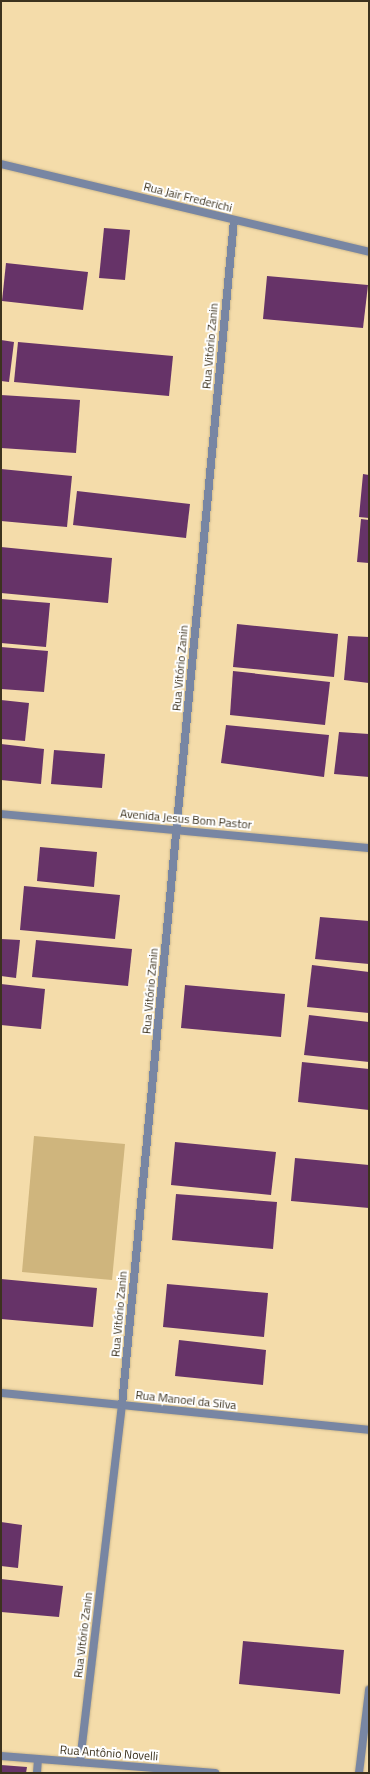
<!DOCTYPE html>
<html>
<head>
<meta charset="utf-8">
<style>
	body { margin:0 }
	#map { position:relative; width:370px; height:1774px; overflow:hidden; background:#f4dcaa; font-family:"Titillium Web",sans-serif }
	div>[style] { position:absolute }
	.green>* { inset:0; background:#cfb57d }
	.building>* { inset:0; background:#663368 }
	.roads { filter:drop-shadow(0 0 1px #cfba8e) drop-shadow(0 0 1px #cfba8e) }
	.minor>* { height:8px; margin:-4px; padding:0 4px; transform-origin:4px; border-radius:4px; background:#7886a3 }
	span { translate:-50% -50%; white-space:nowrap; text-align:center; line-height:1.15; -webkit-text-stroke:4px #fff; paint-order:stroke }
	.street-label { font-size:12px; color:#3c321e }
	.frame { position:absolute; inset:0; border:2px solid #3c321e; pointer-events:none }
</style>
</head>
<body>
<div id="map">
	<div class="green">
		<i style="clip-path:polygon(34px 1136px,125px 1144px,112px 1280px,22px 1272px)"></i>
	</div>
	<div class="building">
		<i style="clip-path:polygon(104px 228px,130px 230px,125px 280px,99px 278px)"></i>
		<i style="clip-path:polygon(6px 263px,88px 272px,83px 310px,2px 301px)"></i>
		<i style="clip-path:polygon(267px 276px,368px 285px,363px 328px,263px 319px)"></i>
		<i style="clip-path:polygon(1px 340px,14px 342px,9px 382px,1px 381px)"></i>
		<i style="clip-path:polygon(18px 342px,173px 356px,169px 396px,14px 382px)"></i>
		<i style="clip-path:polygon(1px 395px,80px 400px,76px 453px,1px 448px)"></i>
		<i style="clip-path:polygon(1px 469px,72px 476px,67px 527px,1px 521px)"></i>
		<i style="clip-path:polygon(363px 474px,369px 475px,369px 518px,359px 517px)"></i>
		<i style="clip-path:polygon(77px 491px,190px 504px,186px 538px,73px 525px)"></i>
		<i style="clip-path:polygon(361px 519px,369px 520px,369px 563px,357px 562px)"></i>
		<i style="clip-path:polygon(1px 547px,112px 558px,108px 603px,1px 593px)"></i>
		<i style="clip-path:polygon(1px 599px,50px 603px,46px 647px,1px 643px)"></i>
		<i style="clip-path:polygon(237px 624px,338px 634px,334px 677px,233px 667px)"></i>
		<i style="clip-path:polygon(348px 636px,369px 637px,369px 683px,344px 680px)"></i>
		<i style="clip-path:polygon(1px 647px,48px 651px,44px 692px,1px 689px)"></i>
		<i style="clip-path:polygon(233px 671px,330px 682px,325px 725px,230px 715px)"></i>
		<i style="clip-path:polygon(1px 700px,29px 703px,25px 741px,1px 739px)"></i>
		<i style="clip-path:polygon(226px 725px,329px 735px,324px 777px,221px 763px)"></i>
		<i style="clip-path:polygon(339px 732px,369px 734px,369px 777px,334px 774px)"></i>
		<i style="clip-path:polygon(1px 744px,44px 749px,41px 784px,1px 780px)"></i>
		<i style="clip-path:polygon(54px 750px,105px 754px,102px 788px,51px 784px)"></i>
		<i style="clip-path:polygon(40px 847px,97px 852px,94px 887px,37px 881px)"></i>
		<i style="clip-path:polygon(24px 886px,120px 895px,115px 939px,20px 930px)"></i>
		<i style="clip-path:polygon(320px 917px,369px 921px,369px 964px,315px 959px)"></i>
		<i style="clip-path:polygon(1px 939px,20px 940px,16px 978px,1px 976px)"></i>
		<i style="clip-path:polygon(36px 940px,132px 949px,128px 986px,32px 977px)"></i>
		<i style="clip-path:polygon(312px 965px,369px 972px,369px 1013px,307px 1007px)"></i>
		<i style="clip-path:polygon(1px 984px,45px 989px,41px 1029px,1px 1025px)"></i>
		<i style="clip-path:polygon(185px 985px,285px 994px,281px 1037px,181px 1028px)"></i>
		<i style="clip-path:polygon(309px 1015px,369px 1022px,369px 1062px,304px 1055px)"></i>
		<i style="clip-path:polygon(302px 1062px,369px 1069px,369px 1110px,298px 1102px)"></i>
		<i style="clip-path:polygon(175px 1142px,276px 1152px,271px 1195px,171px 1185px)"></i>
		<i style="clip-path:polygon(295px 1158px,369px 1165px,369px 1208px,291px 1201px)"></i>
		<i style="clip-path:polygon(176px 1194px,277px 1202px,273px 1249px,172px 1240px)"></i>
		<i style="clip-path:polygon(1px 1279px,97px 1288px,93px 1327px,1px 1319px)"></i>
		<i style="clip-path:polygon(167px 1284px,268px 1293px,264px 1337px,163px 1327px)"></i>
		<i style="clip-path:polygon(179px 1340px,266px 1350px,263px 1385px,175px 1376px)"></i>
		<i style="clip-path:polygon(1px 1522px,22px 1525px,18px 1568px,1px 1566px)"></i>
		<i style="clip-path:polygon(1px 1579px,63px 1586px,59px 1617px,1px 1612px)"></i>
		<i style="clip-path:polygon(243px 1641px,344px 1650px,340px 1694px,239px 1684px)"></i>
		<i style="clip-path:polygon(1px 1765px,27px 1767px,26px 1773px,1px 1773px)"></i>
	</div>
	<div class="roads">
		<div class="minor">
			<i style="left:1px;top:164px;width:378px;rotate:13.4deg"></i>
			<i style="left:1px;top:814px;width:370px;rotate:5.3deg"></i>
			<i style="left:1px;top:1393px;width:370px;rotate:5.7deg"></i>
			<i style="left:1px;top:1756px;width:215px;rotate:4.5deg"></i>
			<i style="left:80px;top:1762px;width:359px;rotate:-83.3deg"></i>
			<i style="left:122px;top:1405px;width:1189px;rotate:-84.6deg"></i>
			<i style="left:37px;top:1773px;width:13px;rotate:-86deg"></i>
			<i style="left:359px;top:1773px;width:84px;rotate:-83.1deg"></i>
		</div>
	</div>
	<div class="street-label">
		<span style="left:188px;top:197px;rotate:14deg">Rua Jair Frederichi</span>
		<span style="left:210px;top:346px;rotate:-85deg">Rua Vitório Zanin</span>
		<span style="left:180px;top:668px;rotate:-85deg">Rua Vitório Zanin</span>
		<span style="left:186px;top:819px;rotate:5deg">Avenida Jesus Bom Pastor</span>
		<span style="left:150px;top:991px;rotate:-85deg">Rua Vitório Zanin</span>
		<span style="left:119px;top:1314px;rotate:-85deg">Rua Vitório Zanin</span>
		<span style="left:186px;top:1400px;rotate:6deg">Rua Manoel da Silva</span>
		<span style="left:83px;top:1635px;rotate:-83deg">Rua Vitório Zanin</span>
		<span style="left:109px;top:1753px;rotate:4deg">Rua Antônio Novelli</span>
	</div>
	<div class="frame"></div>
</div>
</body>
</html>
